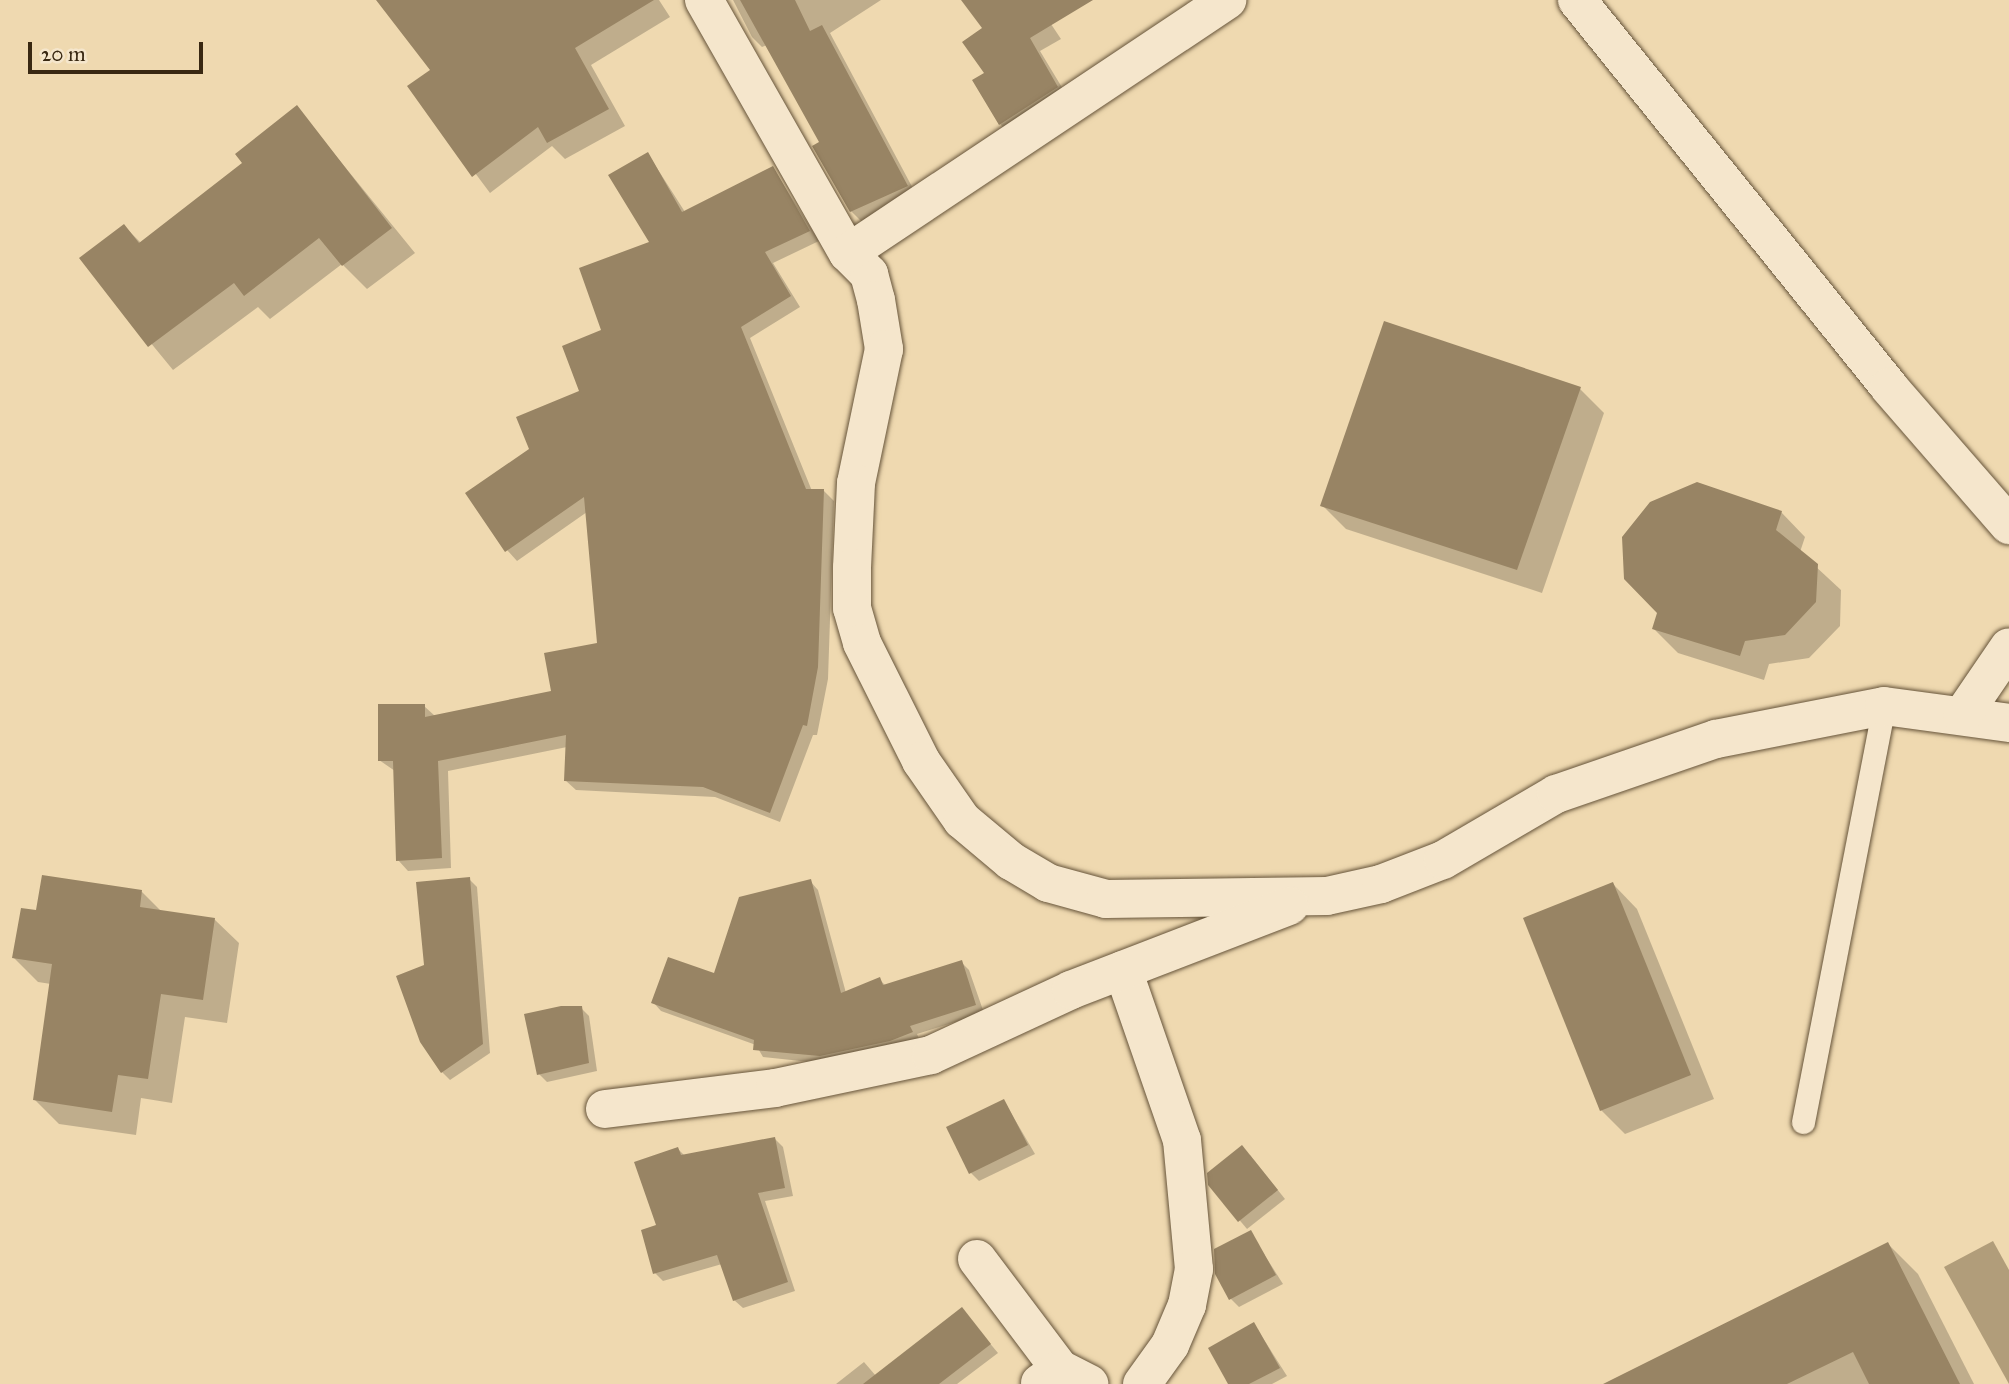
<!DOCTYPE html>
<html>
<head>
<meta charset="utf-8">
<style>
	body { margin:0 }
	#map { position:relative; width:2009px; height:1384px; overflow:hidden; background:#efd9b0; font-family:"IM FELL Great Primer",serif }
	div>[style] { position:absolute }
	.water>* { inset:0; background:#b19d7a }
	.shadow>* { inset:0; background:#0003 }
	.building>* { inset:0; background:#988464 }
	.roads { filter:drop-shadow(0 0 2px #66543a) drop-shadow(0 0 2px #66543a) }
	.lane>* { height:23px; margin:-11.5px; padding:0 11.5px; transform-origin:11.5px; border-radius:11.5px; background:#f5e6cc }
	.street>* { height:38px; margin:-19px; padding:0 19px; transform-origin:19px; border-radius:19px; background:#f5e6cc }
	span { translate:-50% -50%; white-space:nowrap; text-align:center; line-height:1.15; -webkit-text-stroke:6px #f5e6cc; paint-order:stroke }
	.scale { position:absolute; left:28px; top:42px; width:175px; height:32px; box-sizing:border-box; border:4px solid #392812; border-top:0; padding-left:9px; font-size:21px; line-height:24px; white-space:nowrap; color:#392812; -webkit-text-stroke:5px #f5e6cc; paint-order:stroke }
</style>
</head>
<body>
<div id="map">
	<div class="water">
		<i style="clip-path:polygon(1993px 1241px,2009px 1270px,2009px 1384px,1944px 1267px)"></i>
	</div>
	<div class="shadow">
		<i style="clip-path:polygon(379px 0,659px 0,670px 17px,591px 65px,625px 126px,565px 159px,552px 146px,490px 193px,410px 86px,433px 70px)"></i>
		<i style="clip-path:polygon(733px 0,881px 0,830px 33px,917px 196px,862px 222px,851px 211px,821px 143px,767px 45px,762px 47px,752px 37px)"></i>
		<i style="clip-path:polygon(963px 0,1035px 0,1061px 39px,1040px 51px,1069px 99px,1012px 136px,1000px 124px,987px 74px,984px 28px)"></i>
		<i style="clip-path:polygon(297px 108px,415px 253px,367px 289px,342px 264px,270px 319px,258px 307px,173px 370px,81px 258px,124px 226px,141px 243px,244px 164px)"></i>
		<i style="clip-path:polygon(648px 154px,685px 212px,773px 168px,819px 241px,773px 263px,800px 307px,750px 338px,812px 491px,824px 491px,834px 501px,828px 679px,817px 735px,813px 735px,780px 822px,715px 797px,576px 790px,565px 780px,567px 747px,448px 771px,451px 868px,408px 871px,398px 860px,395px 771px,379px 760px,424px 706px,435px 716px,553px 693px,599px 645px,587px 512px,517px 561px,507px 550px,531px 450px,581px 392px,603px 331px,652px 243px)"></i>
		<i style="clip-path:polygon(1580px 389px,1604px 413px,1542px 593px,1346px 529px,1322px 505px)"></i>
		<i style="clip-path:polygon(1781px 512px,1805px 537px,1800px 552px,1841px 590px,1840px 626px,1809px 658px,1769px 664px,1764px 680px,1678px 653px,1654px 629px)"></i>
		<i style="clip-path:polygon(469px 879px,477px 887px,490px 1053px,450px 1080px,442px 1072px,426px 967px)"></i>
		<i style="clip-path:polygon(810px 881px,818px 890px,846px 993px,880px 980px,886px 986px,961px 962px,969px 970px,984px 1013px,917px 1034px,920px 1041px,829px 1064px,763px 1057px,756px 1045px,661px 1011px,653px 1002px,715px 976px)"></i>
		<i style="clip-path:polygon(1613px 884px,1637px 909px,1714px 1099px,1625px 1134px,1601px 1110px)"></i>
		<i style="clip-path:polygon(142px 892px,161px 911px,214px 919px,239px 943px,227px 1023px,185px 1017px,172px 1103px,141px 1098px,136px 1135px,59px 1124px,34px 1099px,51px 984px,38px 982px,14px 958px,38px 912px)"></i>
		<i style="clip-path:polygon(581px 1008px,589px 1016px,597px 1071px,547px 1082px,539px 1074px)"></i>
		<i style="clip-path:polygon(1004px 1101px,1035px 1154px,979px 1181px,971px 1173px)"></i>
		<i style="clip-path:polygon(775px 1139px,783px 1147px,793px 1196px,765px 1201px,795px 1291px,743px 1308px,734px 1300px,722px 1264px,663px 1281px,655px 1273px,658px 1226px,678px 1149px,685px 1156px)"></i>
		<i style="clip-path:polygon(1250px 1155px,1285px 1199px,1247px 1229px,1210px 1185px)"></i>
		<i style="clip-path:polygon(1250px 1232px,1283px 1284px,1239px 1307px,1231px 1299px)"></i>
		<i style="clip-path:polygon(1888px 1244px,1918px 1274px,1974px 1384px,1651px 1384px)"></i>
		<i style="clip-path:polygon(962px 1310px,998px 1353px,957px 1384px,836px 1384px,864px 1362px,876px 1376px)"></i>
		<i style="clip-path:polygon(1254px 1324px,1287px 1376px,1272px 1384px,1230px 1384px)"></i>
	</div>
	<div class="building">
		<i style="clip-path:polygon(376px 0,654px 0,575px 48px,609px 109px,547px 143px,538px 127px,472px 177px,407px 86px,430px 70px)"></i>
		<i style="clip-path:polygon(740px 0,795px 0,810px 31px,822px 25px,908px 186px,850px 212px,812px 146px,819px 142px)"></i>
		<i style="clip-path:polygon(961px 0,1093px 0,1030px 38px,1058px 87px,999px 125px,972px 80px,984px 73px,962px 42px,982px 28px)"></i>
		<i style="clip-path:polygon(297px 105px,392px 228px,342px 266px,319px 238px,244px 296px,234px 283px,148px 347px,79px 258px,124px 224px,139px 243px,242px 163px,235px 154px)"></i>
		<i style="clip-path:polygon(648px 152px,682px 212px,773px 166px,810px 231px,765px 252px,791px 296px,741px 327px,806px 489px,824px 489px,818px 667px,807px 726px,803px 725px,770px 813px,703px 787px,564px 781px,566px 735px,438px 761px,442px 858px,396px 861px,393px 761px,378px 761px,378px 704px,425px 704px,425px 717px,551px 691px,544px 653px,597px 643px,584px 497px,505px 552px,465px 493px,529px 449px,516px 417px,579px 391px,562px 346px,601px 330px,579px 268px,649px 242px,608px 175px)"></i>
		<i style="clip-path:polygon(1384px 321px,1581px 387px,1517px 570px,1320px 506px)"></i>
		<i style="clip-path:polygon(1697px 482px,1782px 511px,1776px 530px,1818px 564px,1816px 602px,1785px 635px,1745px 641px,1740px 656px,1652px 629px,1657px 613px,1624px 579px,1622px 537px,1650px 502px)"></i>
		<i style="clip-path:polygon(42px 875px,142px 890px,140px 907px,215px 918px,203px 1000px,161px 994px,148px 1079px,118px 1075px,112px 1112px,33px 1100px,52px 964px,12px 958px,21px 908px,36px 910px)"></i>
		<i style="clip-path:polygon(470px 877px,483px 1044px,441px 1073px,420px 1042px,396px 976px,424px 965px,416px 882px)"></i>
		<i style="clip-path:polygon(811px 879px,841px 993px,880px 977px,883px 985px,962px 960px,976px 1005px,910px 1026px,913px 1032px,890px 1041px,820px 1056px,753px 1050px,754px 1040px,651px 1003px,668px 957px,714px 973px,739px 897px)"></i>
		<i style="clip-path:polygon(1613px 882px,1691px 1075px,1600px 1111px,1523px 918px)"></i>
		<i style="clip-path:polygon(561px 1006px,582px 1006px,589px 1063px,537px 1075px,524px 1014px)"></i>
		<i style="clip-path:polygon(1004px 1099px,1028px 1145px,969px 1174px,946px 1127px)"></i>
		<i style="clip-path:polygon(775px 1137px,785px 1188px,758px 1193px,788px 1282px,733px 1301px,717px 1255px,653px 1274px,641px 1230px,656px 1225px,634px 1162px,678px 1147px,681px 1155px)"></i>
		<i style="clip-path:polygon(1242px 1145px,1278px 1190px,1238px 1222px,1208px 1185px,1207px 1173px)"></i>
		<i style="clip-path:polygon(1251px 1230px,1276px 1275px,1229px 1300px,1215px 1274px,1214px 1249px)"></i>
		<i style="clip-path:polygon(1888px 1242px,1960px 1384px,1869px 1384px,1853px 1352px,1787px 1384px,1603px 1384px)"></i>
		<i style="clip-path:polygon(962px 1307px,991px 1344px,939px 1384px,863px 1384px)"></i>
		<i style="clip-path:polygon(1254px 1322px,1280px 1368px,1249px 1384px,1228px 1384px,1208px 1348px)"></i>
	</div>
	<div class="roads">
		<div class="lane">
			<i style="left:1803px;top:1122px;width:424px;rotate:-79deg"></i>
		</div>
		<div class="street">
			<i style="left:704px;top:0;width:291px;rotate:60.4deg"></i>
			<i style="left:848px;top:253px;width:30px;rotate:45deg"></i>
			<i style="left:869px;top:274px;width:27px;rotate:75deg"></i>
			<i style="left:876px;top:300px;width:50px;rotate:80.7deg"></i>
			<i style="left:884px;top:349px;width:137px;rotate:101.8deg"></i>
			<i style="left:856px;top:483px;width:85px;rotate:92.7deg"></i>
			<i style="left:852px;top:568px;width:40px;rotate:90deg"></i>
			<i style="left:852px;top:608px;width:36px;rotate:74deg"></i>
			<i style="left:862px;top:643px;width:132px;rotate:63.4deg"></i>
			<i style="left:921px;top:761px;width:72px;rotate:55.2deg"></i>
			<i style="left:962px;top:820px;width:64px;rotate:39.9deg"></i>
			<i style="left:1011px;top:861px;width:43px;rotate:30.7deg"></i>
			<i style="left:1048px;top:883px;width:60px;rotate:15.4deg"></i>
			<i style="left:1106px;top:899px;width:221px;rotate:-0.8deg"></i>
			<i style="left:1327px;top:896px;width:55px;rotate:-12.5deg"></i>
			<i style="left:1381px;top:884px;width:66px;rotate:-21.2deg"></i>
			<i style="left:1443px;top:860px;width:131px;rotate:-30.3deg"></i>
			<i style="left:1556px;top:794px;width:169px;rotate:-19deg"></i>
			<i style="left:1716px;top:739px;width:171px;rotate:-11.1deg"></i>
			<i style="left:1884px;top:706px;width:126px;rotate:7.7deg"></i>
			<i style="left:1577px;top:0;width:497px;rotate:51.1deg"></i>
			<i style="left:1889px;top:387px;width:183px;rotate:49deg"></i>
			<i style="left:848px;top:253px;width:456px;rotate:-33.7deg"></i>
			<i style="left:1962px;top:716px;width:83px;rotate:-55.7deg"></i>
			<i style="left:1123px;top:970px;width:180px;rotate:70.9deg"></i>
			<i style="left:1182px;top:1140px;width:130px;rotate:84.7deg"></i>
			<i style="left:1194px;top:1269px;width:37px;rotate:101deg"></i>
			<i style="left:1187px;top:1305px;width:43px;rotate:113deg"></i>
			<i style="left:1170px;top:1345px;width:48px;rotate:125.7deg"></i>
			<i style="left:605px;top:1109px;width:171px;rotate:-7deg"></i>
			<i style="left:775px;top:1088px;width:159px;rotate:-11.9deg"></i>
			<i style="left:931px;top:1055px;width:154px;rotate:-24.9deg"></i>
			<i style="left:1071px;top:990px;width:234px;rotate:-21.1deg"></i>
			<i style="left:977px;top:1259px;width:138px;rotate:53deg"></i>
			<i style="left:1040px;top:1383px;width:24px;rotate:-35deg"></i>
			<i style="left:1060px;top:1369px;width:33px;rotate:27deg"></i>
		</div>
	</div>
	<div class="scale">20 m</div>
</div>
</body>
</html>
